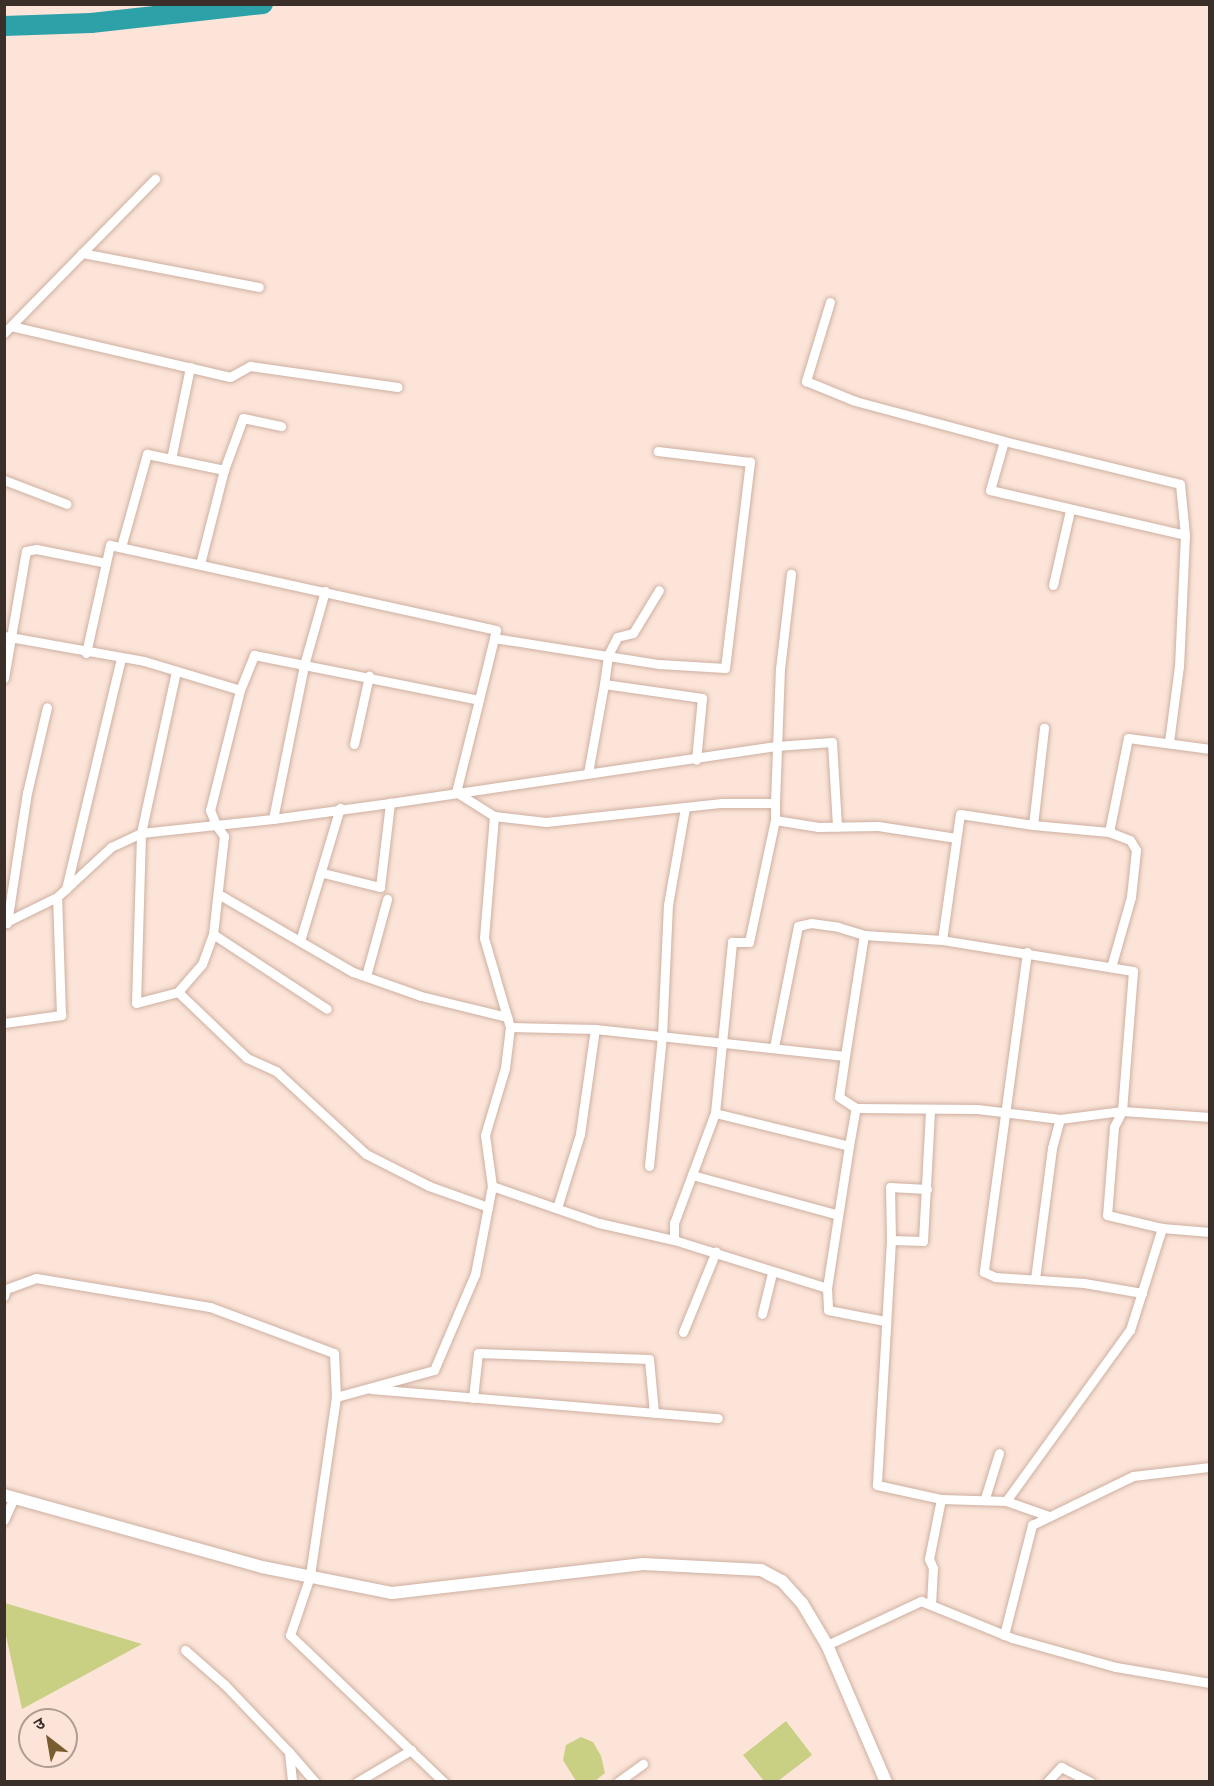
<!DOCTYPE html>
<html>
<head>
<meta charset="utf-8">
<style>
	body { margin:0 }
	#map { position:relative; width:1214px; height:1786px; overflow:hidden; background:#fce4d8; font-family:Karla,"Noto Sans Devanagari",sans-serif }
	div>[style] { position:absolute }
	.green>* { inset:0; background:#c9d084 }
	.river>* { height:20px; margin:-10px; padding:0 10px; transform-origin:10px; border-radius:10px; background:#2ca1a8 }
	.roads { filter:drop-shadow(0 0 2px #cdb0a1) drop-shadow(0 0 2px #cdb0a1) }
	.minor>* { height:9px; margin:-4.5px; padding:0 4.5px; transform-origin:4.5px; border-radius:4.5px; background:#fff }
	.tertiary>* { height:12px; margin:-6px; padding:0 6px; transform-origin:6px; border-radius:6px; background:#fff }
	span { translate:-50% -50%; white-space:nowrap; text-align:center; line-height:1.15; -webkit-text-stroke:4.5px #fce4d8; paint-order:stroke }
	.frame { position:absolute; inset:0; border:6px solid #3b2f29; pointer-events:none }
	.north { position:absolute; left:18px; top:1708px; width:60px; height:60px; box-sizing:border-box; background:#fce4d8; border:2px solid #af9c92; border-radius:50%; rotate:329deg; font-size:16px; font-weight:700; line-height:24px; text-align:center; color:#3b2f29 }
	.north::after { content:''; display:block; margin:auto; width:21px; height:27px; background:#795d30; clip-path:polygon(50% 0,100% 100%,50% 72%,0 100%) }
</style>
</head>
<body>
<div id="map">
	<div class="green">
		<i style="clip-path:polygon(4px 1603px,5px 1603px,142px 1644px,22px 1709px,5px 1631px)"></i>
		<i style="clip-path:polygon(786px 1721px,812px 1755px,778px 1781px,764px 1781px,743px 1755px)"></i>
		<i style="clip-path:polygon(581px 1737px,593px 1742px,601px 1756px,605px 1773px,595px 1781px,576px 1781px,563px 1760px,566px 1745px)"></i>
	</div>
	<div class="river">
		<i style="left:4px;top:26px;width:87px;rotate:-2deg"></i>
		<i style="left:91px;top:23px;width:173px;rotate:-6.3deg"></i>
	</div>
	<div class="roads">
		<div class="minor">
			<i style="left:82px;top:253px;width:180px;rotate:10.9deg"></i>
			<i style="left:830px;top:302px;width:83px;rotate:106.9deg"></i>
			<i style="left:806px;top:381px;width:53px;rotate:22.2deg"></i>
			<i style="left:855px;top:401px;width:154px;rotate:15deg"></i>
			<i style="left:1004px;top:441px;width:51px;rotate:105.9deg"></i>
			<i style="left:990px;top:490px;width:200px;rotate:13deg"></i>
			<i style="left:1185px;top:535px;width:131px;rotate:92.6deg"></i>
			<i style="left:1179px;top:666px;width:77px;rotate:97.5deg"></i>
			<i style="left:11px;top:326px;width:225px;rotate:13.1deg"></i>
			<i style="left:230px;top:377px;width:23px;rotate:-29deg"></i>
			<i style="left:250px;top:366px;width:149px;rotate:8.1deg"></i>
			<i style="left:4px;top:333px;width:216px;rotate:-45.6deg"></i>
			<i style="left:1004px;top:441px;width:181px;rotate:13.7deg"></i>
			<i style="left:1180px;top:484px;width:51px;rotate:84.4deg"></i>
			<i style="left:171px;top:459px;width:94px;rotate:-78.3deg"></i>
			<i style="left:4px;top:480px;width:67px;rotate:20.9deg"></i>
			<i style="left:121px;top:547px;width:97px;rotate:-74.4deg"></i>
			<i style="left:147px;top:454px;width:79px;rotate:11.7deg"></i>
			<i style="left:200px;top:564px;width:97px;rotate:-75.7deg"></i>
			<i style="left:224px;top:470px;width:55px;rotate:-69.9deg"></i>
			<i style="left:243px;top:418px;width:39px;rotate:12deg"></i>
			<i style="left:1053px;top:585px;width:77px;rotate:-77.2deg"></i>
			<i style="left:4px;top:636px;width:142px;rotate:10.1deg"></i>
			<i style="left:144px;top:661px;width:100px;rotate:16.8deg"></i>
			<i style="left:240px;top:690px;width:38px;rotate:-68deg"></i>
			<i style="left:254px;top:655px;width:229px;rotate:11.3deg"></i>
			<i style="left:479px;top:700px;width:95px;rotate:104deg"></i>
			<i style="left:456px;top:792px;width:45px;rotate:32.3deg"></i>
			<i style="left:494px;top:816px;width:122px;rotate:94.7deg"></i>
			<i style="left:484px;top:938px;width:93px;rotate:73.7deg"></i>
			<i style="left:510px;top:1027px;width:41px;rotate:97deg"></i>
			<i style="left:505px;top:1068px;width:70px;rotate:106.6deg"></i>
			<i style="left:485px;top:1135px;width:51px;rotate:82.2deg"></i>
			<i style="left:492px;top:1186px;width:90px;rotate:100.9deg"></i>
			<i style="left:475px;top:1274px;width:104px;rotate:113.1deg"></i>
			<i style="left:434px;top:1370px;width:102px;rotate:164.6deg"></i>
			<i style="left:336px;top:1397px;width:181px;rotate:98.3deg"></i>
			<i style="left:310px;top:1576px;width:62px;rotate:108.7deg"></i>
			<i style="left:290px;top:1635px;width:213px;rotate:43.7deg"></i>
			<i style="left:494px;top:638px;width:167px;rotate:9deg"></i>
			<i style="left:659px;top:664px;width:66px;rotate:3.5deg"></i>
			<i style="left:725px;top:668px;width:208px;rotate:-83.1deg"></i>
			<i style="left:750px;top:462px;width:93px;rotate:-173.2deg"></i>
			<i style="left:86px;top:653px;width:111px;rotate:-77.5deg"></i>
			<i style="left:110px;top:545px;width:395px;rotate:12.4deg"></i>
			<i style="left:496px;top:630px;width:72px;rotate:103.7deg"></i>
			<i style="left:4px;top:678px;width:129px;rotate:-80.2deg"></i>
			<i style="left:26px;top:551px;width:10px;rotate:-11deg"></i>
			<i style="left:36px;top:549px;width:71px;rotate:11.3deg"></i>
			<i style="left:604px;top:684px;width:29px;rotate:-82deg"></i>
			<i style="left:608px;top:655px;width:20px;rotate:-63deg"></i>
			<i style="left:617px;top:637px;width:16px;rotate:-14deg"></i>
			<i style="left:633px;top:633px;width:50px;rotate:-58.8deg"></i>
			<i style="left:240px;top:690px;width:124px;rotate:104deg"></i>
			<i style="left:210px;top:810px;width:16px;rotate:68deg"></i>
			<i style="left:216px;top:825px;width:14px;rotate:54deg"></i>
			<i style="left:224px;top:836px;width:99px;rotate:96.4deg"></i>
			<i style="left:213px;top:934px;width:32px;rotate:110deg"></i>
			<i style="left:202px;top:964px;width:37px;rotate:131deg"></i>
			<i style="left:178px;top:992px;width:43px;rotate:165.3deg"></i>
			<i style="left:136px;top:1003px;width:170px;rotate:-88.3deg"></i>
			<i style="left:141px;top:833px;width:75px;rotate:-6.1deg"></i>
			<i style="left:216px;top:825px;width:57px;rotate:-6deg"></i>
			<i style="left:273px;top:819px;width:118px;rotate:-7.8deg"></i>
			<i style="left:390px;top:803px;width:390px;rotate:-8.4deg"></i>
			<i style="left:776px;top:746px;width:56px;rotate:-4.1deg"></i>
			<i style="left:832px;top:742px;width:85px;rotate:86.6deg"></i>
			<i style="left:354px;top:744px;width:70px;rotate:-77.6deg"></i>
			<i style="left:588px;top:773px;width:90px;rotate:-79.8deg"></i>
			<i style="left:604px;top:684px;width:99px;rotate:8.1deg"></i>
			<i style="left:702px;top:698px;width:62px;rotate:95.5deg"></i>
			<i style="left:775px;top:803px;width:134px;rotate:-87.9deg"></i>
			<i style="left:780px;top:669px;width:96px;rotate:-83.4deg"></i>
			<i style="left:494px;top:816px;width:52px;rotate:6.6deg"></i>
			<i style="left:546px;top:822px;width:177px;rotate:-6.2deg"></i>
			<i style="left:722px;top:803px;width:53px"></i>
			<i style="left:775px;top:803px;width:17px;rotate:90deg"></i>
			<i style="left:775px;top:820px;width:44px;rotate:9.2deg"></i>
			<i style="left:818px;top:827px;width:60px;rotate:-1deg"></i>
			<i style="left:878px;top:826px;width:79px;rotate:8.7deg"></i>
			<i style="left:273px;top:819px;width:157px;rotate:-78.6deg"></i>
			<i style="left:304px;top:665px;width:77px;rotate:-74.2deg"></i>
			<i style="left:1033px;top:825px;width:76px;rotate:5.3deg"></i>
			<i style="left:1109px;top:832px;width:96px;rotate:-78.6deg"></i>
			<i style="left:1128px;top:738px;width:83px;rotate:7.6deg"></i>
			<i style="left:1109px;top:832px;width:22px;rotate:21deg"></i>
			<i style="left:1130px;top:840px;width:12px;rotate:59deg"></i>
			<i style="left:1136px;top:850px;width:47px;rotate:96.1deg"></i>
			<i style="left:1131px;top:897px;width:73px;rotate:105.9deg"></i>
			<i style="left:323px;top:873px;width:59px;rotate:13.8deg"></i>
			<i style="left:380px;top:887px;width:85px;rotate:-83.2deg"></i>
			<i style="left:66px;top:889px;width:237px;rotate:-76.6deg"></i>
			<i style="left:220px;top:895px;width:154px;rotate:30.1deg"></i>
			<i style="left:353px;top:972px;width:72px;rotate:19.4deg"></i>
			<i style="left:421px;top:996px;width:89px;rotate:13.7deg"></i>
			<i style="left:4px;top:923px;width:59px;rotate:-26.1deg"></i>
			<i style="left:57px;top:897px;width:74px;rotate:-42.8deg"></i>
			<i style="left:111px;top:847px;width:33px;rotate:-25deg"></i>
			<i style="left:141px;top:833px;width:166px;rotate:-77.8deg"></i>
			<i style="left:7px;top:923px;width:132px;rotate:-81.3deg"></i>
			<i style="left:27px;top:793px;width:88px;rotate:-76.9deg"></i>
			<i style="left:213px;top:934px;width:136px;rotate:33.3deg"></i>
			<i style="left:300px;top:941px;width:139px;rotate:-73.3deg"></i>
			<i style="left:1027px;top:952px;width:323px;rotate:97.7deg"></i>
			<i style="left:984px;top:1272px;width:12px;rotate:24deg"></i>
			<i style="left:995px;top:1277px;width:89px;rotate:3.9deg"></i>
			<i style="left:1084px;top:1283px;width:59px;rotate:9.8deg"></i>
			<i style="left:366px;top:976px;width:80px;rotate:-74.7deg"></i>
			<i style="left:178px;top:992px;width:95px;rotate:43.7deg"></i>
			<i style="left:247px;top:1058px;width:32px;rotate:24deg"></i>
			<i style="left:276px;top:1071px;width:122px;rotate:42.7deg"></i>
			<i style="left:366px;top:1154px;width:71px;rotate:26.9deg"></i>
			<i style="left:429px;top:1186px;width:63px;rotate:19.6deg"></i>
			<i style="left:4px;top:1023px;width:58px;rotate:-8deg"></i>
			<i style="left:61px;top:1015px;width:118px;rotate:-91.9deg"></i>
			<i style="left:510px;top:1027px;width:85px;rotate:1.3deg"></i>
			<i style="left:595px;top:1029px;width:251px;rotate:6.2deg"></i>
			<i style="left:845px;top:1056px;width:122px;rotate:-81.1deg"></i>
			<i style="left:864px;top:935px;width:78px;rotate:3.7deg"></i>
			<i style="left:942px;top:940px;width:127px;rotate:-81.9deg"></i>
			<i style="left:960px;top:814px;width:74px;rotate:8.6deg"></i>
			<i style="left:1033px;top:825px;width:98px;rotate:-83.5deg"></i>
			<i style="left:774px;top:1047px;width:123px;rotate:-78.8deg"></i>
			<i style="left:798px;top:926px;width:13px;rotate:-13deg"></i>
			<i style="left:811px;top:923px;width:27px;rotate:8deg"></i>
			<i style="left:838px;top:927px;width:27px;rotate:17deg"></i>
			<i style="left:845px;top:1056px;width:41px;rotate:98.3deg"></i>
			<i style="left:839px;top:1097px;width:20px;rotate:33deg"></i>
			<i style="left:856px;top:1108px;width:121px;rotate:0.5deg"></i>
			<i style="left:977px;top:1109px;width:84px;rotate:6.9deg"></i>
			<i style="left:1060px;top:1119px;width:63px;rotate:-7.4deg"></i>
			<i style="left:1122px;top:1111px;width:140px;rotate:-85.5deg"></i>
			<i style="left:1133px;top:971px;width:193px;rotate:-170.8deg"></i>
			<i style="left:715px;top:1113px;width:138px;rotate:13.8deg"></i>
			<i style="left:849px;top:1146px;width:39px;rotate:-80deg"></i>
			<i style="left:1210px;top:1117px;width:88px;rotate:-176.1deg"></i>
			<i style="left:1122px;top:1111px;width:18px;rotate:117deg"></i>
			<i style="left:1114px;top:1127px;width:88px;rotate:94.5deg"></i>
			<i style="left:1107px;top:1215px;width:57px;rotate:13.3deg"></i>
			<i style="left:1162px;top:1228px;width:48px;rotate:4.8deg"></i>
			<i style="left:649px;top:1166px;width:131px;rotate:-84.3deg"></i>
			<i style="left:662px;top:1036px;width:131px;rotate:-87.4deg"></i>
			<i style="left:668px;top:905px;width:98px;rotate:-80.1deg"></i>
			<i style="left:692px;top:1175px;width:149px;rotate:15.2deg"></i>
			<i style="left:492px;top:1186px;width:113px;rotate:19.1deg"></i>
			<i style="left:599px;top:1223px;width:77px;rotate:12.8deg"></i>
			<i style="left:674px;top:1240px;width:17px;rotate:-90deg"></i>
			<i style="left:674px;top:1223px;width:117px;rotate:-69.6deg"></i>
			<i style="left:715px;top:1113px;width:172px;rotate:-84.3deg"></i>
			<i style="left:732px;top:942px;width:17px"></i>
			<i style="left:749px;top:942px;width:125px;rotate:-78deg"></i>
			<i style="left:927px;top:1189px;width:37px;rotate:-177deg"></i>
			<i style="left:890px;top:1187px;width:53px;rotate:88.9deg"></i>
			<i style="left:891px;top:1240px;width:245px;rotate:93.3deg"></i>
			<i style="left:877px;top:1485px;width:66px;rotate:12.3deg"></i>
			<i style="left:941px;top:1499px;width:65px;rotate:1.8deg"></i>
			<i style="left:1006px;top:1501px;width:46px;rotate:19.2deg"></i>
			<i style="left:557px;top:1208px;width:77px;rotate:-72.7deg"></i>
			<i style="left:580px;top:1134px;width:106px;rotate:-81.9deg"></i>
			<i style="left:674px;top:1240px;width:160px;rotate:17.4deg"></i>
			<i style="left:827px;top:1288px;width:144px;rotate:-81.2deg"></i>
			<i style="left:891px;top:1240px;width:32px;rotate:2deg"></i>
			<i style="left:923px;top:1241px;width:131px;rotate:-86.9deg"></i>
			<i style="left:1035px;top:1279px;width:132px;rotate:-82.6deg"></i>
			<i style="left:1052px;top:1148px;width:30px;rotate:-75deg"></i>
			<i style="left:827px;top:1288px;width:22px;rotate:87deg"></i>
			<i style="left:828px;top:1310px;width:58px;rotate:10.9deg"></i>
			<i style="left:4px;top:1296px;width:7px;rotate:-74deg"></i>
			<i style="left:6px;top:1289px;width:32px;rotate:-20deg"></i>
			<i style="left:36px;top:1278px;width:176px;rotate:9.5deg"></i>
			<i style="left:210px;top:1307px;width:132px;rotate:20.4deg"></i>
			<i style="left:334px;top:1353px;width:44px;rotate:87.4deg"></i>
			<i style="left:762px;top:1314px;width:42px;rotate:-76.3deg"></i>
			<i style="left:683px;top:1332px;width:87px;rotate:-67.8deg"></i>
			<i style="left:371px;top:1389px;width:348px;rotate:4.8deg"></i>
			<i style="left:473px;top:1398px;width:45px;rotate:-83.7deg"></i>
			<i style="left:478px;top:1353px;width:171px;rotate:2deg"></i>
			<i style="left:649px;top:1359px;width:54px;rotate:84.7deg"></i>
			<i style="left:985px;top:1498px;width:47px;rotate:-72.7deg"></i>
			<i style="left:1006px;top:1501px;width:211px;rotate:-54.1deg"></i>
			<i style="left:1130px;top:1330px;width:107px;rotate:-72.6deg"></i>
			<i style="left:4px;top:1520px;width:24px;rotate:-66deg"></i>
			<i style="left:931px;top:1605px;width:37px;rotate:-87deg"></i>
			<i style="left:933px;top:1568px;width:10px;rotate:-114deg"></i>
			<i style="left:929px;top:1559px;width:61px;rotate:-78.7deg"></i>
			<i style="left:1004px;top:1635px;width:114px;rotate:-75.7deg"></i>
			<i style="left:1032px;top:1525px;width:112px;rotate:-25.9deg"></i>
			<i style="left:1133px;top:1476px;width:78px;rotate:-6.7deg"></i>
			<i style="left:827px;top:1645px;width:104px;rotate:-25.1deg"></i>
			<i style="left:921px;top:1601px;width:98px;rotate:22.1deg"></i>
			<i style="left:1012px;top:1638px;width:108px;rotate:15.6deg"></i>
			<i style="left:1116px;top:1667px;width:95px;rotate:9.7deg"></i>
			<i style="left:185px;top:1650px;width:53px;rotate:41.2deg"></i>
			<i style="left:225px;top:1685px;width:93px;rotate:46.3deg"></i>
			<i style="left:289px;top:1752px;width:30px;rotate:84deg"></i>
			<i style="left:289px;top:1752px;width:40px;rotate:49deg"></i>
			<i style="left:357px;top:1782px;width:63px;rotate:-30.7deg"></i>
			<i style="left:618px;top:1782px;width:31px;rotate:-36deg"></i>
			<i style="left:1047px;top:1782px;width:21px;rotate:-47deg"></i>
			<i style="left:1061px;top:1767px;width:33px;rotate:27deg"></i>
		</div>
		<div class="tertiary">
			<i style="left:4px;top:1495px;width:268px;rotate:15.6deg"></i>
			<i style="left:262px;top:1567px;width:133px;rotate:11.3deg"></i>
			<i style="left:392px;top:1593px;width:253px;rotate:-6.6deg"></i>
			<i style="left:643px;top:1564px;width:118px;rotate:2.9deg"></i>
			<i style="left:761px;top:1570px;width:24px;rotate:28deg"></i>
			<i style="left:782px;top:1581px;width:30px;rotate:48deg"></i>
			<i style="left:802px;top:1603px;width:49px;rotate:59.2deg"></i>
			<i style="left:827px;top:1645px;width:149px;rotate:66.7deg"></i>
		</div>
	</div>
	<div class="frame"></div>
	<div class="north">उ</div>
</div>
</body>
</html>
